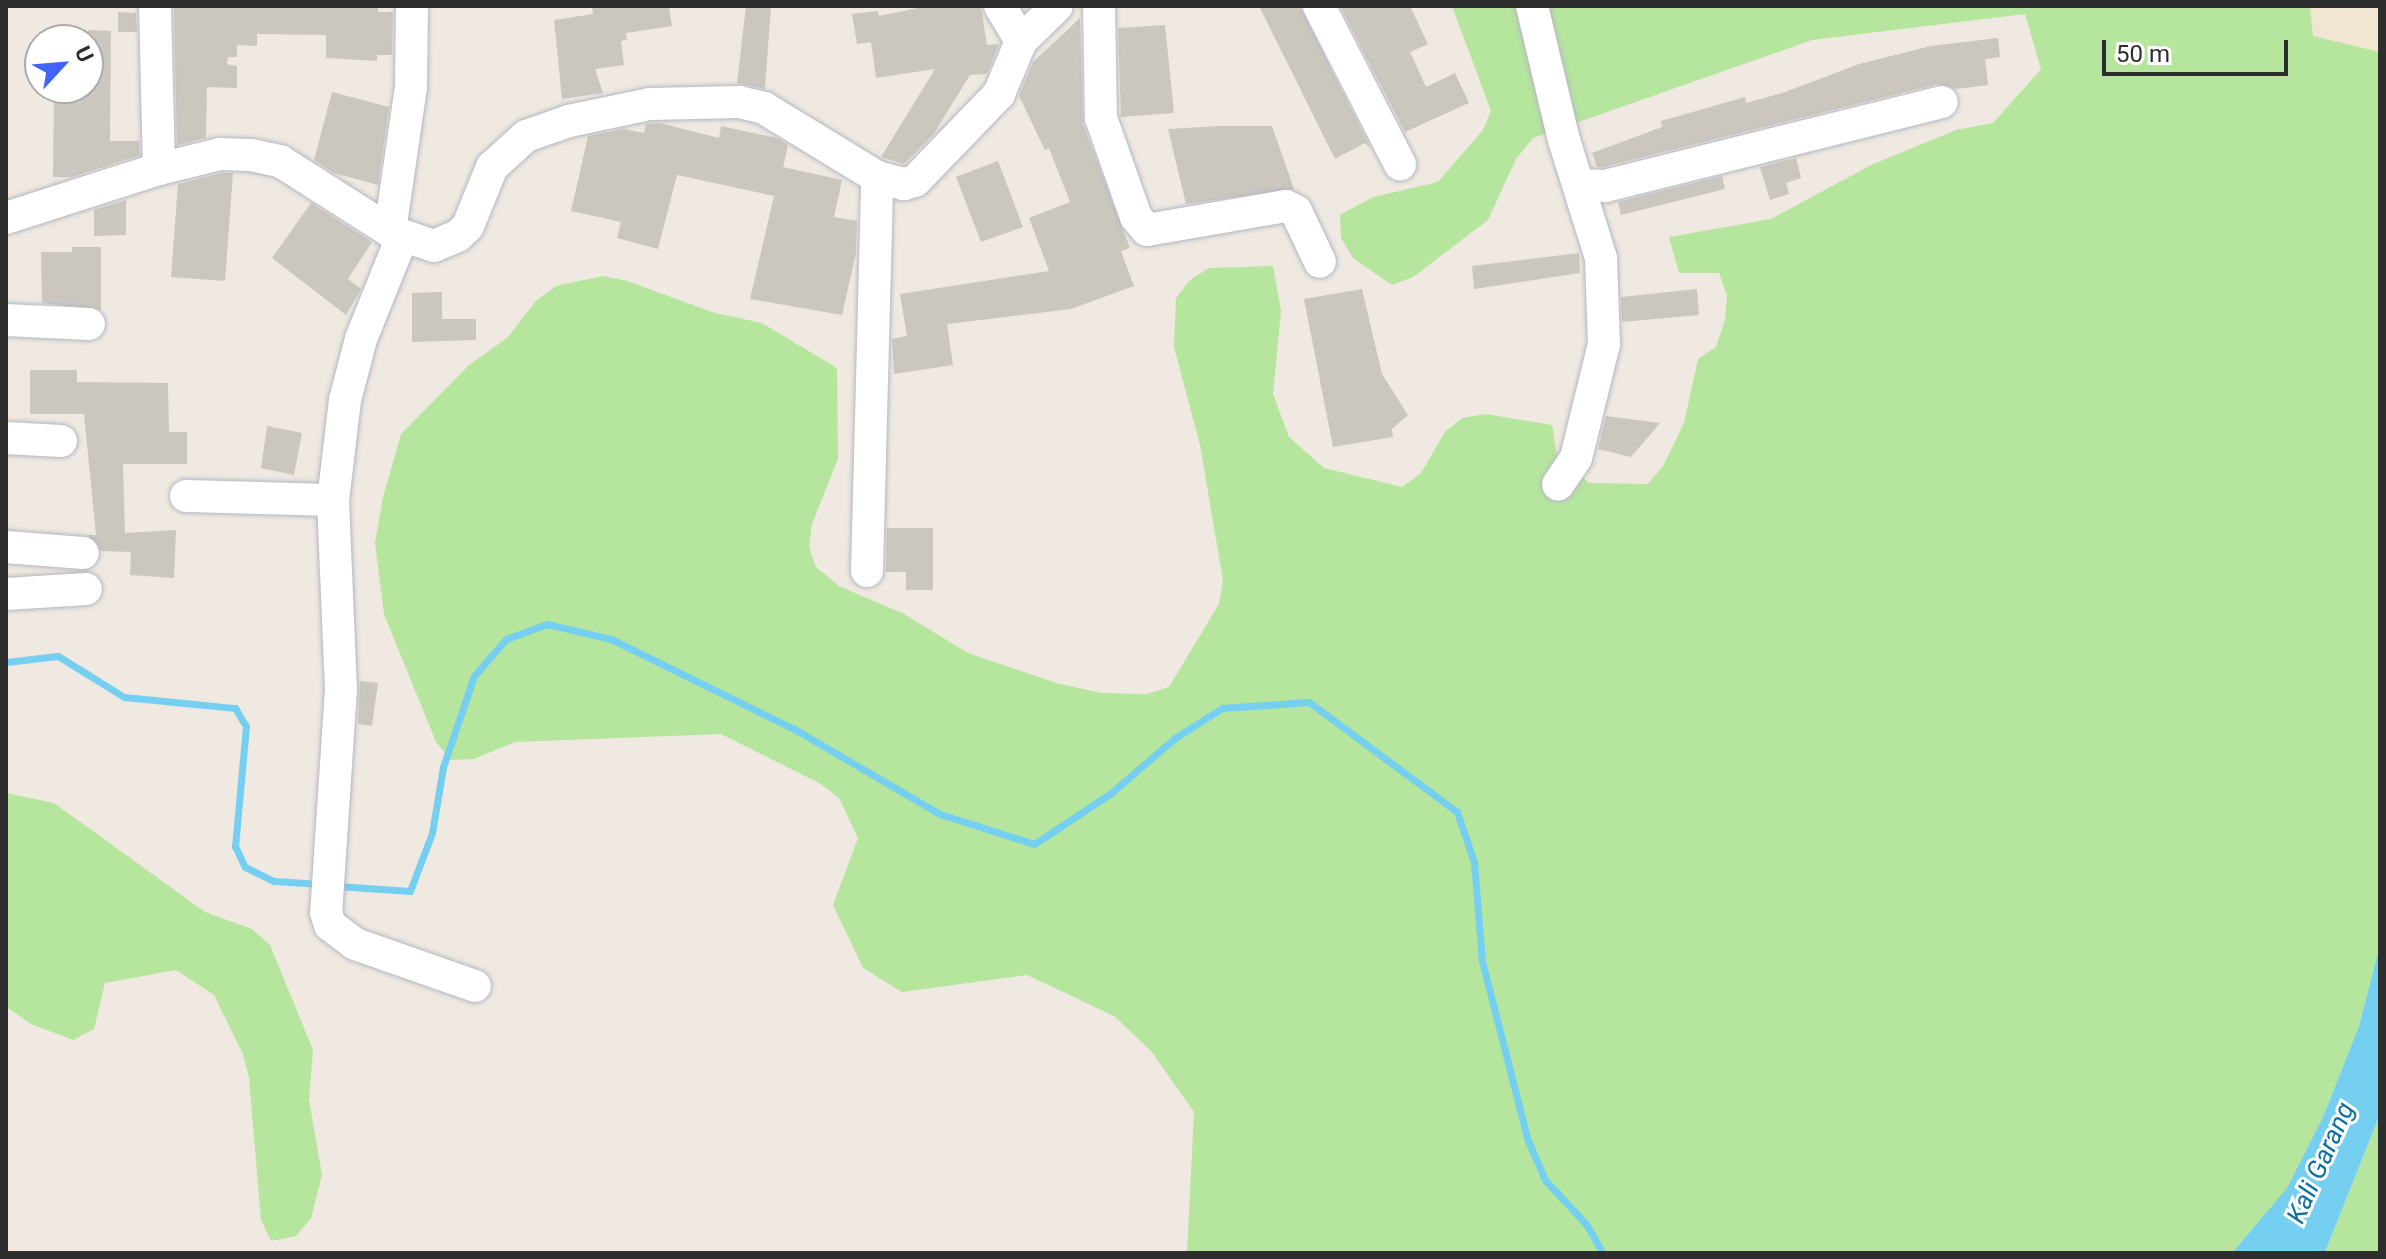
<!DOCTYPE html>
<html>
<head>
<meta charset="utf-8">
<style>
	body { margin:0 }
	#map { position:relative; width:2386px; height:1259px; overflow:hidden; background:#efe9e1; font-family:Roboto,sans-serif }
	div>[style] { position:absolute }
	.education>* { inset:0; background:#f0e6d1 }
	.green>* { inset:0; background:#b6e59e }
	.water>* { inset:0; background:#75cff0 }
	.stream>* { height:7px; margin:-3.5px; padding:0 3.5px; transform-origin:3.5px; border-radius:3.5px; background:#75cff0 }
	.building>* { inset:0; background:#cbc7bf }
	.roads { filter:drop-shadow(0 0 2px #b4b7c1) drop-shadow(0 0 2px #b4b7c1) }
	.minor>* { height:32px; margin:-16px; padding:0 16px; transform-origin:16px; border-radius:16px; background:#fff }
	span { translate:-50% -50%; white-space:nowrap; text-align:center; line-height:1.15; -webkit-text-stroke:6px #fff; paint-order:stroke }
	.water-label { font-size:26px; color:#0d6fa3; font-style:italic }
	.frame { position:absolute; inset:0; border:8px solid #2e2e2e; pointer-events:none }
	.north { position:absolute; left:24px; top:24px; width:80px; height:80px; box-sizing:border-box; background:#fff; border:2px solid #ababab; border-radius:50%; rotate:64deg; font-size:22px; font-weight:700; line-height:32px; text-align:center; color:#2e2e2e }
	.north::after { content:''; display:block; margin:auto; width:28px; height:36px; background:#4264fb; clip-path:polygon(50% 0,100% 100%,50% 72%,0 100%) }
	.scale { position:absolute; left:2102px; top:40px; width:186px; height:36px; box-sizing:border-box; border:4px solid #2e2e2e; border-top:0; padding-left:10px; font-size:24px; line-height:28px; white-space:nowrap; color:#2e2e2e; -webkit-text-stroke:6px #fff; paint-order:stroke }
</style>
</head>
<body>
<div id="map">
	<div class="education">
		<i style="clip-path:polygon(2310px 6px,2380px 6px,2380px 52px,2313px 36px)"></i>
	</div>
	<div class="green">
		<i style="clip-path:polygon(1452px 6px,2310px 6px,2313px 36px,2380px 52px,2380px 945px,2359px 1026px,2323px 1117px,2287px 1188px,2232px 1253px,1187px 1253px,1194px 1112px,1151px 1051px,1114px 1016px,1027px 975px,902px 992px,863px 968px,833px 905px,858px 838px,839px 798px,821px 784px,721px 734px,515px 742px,474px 759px,451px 760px,436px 742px,384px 614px,375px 543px,383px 497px,401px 434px,469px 365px,507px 338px,536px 301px,556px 286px,603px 276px,627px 281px,715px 313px,762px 323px,837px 368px,838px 459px,812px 524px,809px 547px,816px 567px,839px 586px,904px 614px,968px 653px,1056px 683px,1101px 693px,1147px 694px,1169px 687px,1219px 604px,1223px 580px,1200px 445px,1174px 347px,1176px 298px,1190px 280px,1209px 268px,1273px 266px,1281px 311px,1273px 394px,1289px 437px,1324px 468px,1402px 487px,1421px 473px,1445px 432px,1462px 418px,1486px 414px,1552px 425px,1557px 456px,1589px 483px,1648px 484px,1663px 466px,1684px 423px,1698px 359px,1716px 347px,1725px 320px,1727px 296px,1719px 273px,1679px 273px,1669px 237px,1771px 219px,1871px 165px,1956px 130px,1993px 123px,2041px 69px,2025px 14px,1812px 40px,1533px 138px,1516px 159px,1488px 220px,1413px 277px,1392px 285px,1353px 258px,1341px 238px,1340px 215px,1373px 197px,1438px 182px,1483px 130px,1491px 111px)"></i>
		<i style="clip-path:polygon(6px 793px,54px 803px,205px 912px,252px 929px,270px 945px,313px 1050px,309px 1100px,322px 1175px,311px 1218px,296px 1236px,271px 1241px,261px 1220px,249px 1078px,243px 1054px,214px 995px,176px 970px,105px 983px,94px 1029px,73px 1040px,31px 1024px,6px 1007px)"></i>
		<i style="clip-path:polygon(2380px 1114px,2380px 1253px,2324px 1253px,2325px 1252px)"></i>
	</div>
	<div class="water">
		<i style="clip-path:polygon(2380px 945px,2380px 1114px,2325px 1252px,2232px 1253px,2287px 1188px,2323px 1117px,2359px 1026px)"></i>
	</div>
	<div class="stream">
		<i style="left:6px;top:662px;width:52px;rotate:-6.6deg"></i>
		<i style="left:58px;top:656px;width:78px;rotate:31.8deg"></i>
		<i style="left:124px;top:697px;width:112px;rotate:5.7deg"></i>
		<i style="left:235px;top:708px;width:21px;rotate:59deg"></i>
		<i style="left:246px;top:726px;width:121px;rotate:95.2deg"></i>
		<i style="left:235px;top:846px;width:23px;rotate:65deg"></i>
		<i style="left:245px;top:867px;width:32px;rotate:26deg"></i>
		<i style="left:274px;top:881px;width:47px;rotate:3.7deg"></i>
		<i style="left:337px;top:886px;width:73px;rotate:3.9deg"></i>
		<i style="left:410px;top:891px;width:62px;rotate:-69.2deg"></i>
		<i style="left:432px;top:833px;width:67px;rotate:-80.5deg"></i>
		<i style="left:443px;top:767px;width:96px;rotate:-71.2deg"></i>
		<i style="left:474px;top:676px;width:49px;rotate:-49.1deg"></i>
		<i style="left:506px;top:639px;width:44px;rotate:-20.1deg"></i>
		<i style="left:547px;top:624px;width:66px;rotate:13.2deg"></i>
		<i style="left:611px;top:639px;width:206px;rotate:26.2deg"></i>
		<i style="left:796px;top:730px;width:167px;rotate:30.3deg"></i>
		<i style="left:940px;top:814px;width:99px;rotate:17.7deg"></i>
		<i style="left:1034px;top:844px;width:92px;rotate:-33.5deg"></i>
		<i style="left:1111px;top:793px;width:84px;rotate:-40.7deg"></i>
		<i style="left:1175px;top:738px;width:56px;rotate:-32.6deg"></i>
		<i style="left:1222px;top:708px;width:87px;rotate:-3.9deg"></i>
		<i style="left:1309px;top:702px;width:184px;rotate:36.6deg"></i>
		<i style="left:1457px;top:812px;width:53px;rotate:71.2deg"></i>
		<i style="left:1474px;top:862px;width:99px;rotate:85.4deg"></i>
		<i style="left:1482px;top:961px;width:183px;rotate:75.7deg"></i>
		<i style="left:1527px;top:1138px;width:46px;rotate:66.8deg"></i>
		<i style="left:1545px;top:1180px;width:60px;rotate:47deg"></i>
		<i style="left:1586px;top:1224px;width:34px;rotate:60deg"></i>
	</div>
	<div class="building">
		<i style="clip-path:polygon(174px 6px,378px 7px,378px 12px,393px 12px,392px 55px,377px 55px,377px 61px,326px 58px,326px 35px,257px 34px,257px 46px,237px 45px,237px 57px,228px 57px,227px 64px,237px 66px,237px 88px,207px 87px,206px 138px,177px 145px)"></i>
		<i style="clip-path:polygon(592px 6px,669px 6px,672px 26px,626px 33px,627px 40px,621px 41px,624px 65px,595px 69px,603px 93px,562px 99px,554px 20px,593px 14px)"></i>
		<i style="clip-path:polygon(746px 6px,771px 6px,765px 89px,737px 83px)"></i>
		<i style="clip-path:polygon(927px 6px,981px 6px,987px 45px,999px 44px,987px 74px,970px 75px,933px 135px,904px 164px,881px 157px,935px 69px,876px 78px,871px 42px,857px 44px,852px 14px,878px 11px,879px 16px)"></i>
		<i style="clip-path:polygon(1259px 6px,1300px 6px,1371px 149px,1365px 143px,1335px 159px)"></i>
		<i style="clip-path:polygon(1340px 6px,1410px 6px,1428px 44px,1410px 52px,1426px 87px,1455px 73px,1469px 103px,1405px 132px)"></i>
		<i style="clip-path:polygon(118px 12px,136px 13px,137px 32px,118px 32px)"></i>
		<i style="clip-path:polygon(1080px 18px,1083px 124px,1130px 248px,1121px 251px,1134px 286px,1071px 309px,947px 324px,953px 365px,894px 374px,892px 339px,907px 336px,900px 294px,1049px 271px,1029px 218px,1070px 202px,1049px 148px,1045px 150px,1019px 96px,1033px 62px)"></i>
		<i style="clip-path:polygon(1165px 25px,1174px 113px,1121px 117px,1118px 28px)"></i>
		<i style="clip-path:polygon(88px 30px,111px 31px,110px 141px,139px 141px,140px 155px,72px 177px,53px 177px,54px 88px,88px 88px)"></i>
		<i style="clip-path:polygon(1998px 38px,2000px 57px,1985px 59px,1988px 85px,1956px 89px,1937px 84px,1603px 167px,1597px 167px,1592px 153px,1662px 127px,1661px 121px,1745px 97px,1746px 103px,1785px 92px,1859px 64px,1931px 46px)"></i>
		<i style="clip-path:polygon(332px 92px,389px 107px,378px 185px,334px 173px,314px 160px)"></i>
		<i style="clip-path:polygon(660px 123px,719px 138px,721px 126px,777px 138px,788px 145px,783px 167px,842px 180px,834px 217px,857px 221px,856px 253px,842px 315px,750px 299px,774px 196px,677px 175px,658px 249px,617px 238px,621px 222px,571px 211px,588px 136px,624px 129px,644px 133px,646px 124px)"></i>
		<i style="clip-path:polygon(1218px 126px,1272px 126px,1294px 189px,1186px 204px,1168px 129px)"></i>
		<i style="clip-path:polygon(1796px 158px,1801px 178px,1786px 183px,1789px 194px,1770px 200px,1760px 167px)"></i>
		<i style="clip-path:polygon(998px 161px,1023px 227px,981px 242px,956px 177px)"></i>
		<i style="clip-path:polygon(222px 173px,233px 173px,225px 281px,171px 277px,178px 184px)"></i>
		<i style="clip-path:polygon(1722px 176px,1725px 189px,1621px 215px,1618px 202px)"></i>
		<i style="clip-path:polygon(126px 200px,126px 235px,94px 236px,94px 210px)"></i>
		<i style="clip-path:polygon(311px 203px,372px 242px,348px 279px,361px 289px,346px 315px,272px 258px)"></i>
		<i style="clip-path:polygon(72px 247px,101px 247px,101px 310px,42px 303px,41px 252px,72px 252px)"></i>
		<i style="clip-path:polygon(1579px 253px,1580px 273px,1474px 289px,1472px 266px)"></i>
		<i style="clip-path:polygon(1362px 289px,1382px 374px,1408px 415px,1392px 429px,1393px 437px,1333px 447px,1304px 299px)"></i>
		<i style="clip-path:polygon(1697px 289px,1699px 315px,1622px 322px,1621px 297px)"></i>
		<i style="clip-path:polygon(442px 292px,442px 319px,476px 319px,476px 340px,412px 342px,412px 293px)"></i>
		<i style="clip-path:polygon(30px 370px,77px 370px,77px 382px,168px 383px,169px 432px,187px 432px,187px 464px,123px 464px,125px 533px,176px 530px,174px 578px,130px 575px,131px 552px,101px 551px,88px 535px,96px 535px,84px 414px,30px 414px)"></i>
		<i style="clip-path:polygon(1606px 416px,1660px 423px,1631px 457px,1598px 449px)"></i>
		<i style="clip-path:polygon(267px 426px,302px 433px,294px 475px,261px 468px)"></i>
		<i style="clip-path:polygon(887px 528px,933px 528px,933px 590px,906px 590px,906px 572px,886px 572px)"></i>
		<i style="clip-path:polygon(360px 681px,378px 683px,372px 726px,358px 724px)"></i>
	</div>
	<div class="roads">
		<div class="minor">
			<i style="left:155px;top:6px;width:163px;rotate:88.6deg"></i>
			<i style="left:1000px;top:6px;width:41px;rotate:59deg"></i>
			<i style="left:1099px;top:6px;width:112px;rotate:89deg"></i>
			<i style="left:1101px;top:118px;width:105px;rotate:70.5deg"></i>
			<i style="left:1136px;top:217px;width:17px;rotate:50deg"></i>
			<i style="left:1147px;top:230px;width:141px;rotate:-9.8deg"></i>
			<i style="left:1286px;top:206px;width:11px;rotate:27deg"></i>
			<i style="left:1296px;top:211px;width:56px;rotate:64.8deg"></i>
			<i style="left:1319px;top:6px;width:178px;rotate:62.9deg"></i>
			<i style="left:1532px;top:6px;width:138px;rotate:76.6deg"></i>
			<i style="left:1564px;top:140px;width:124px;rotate:72.6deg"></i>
			<i style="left:1601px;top:258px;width:86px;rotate:88deg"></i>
			<i style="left:1604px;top:344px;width:117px;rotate:103.8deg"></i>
			<i style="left:1576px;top:458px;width:32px;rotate:124deg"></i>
			<i style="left:1021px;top:41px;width:50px;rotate:-44.2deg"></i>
			<i style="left:1580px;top:185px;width:25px;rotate:2deg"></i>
			<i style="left:1605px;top:186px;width:347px;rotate:-14deg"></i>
			<i style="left:6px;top:218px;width:161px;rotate:-17.8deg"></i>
			<i style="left:159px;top:169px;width:63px;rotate:-13.8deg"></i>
			<i style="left:220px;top:154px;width:31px;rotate:2deg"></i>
			<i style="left:251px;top:155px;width:30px;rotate:12deg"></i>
			<i style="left:280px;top:161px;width:130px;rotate:32.5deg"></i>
			<i style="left:390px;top:231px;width:46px;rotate:18.8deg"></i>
			<i style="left:434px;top:246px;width:26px;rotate:-23deg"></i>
			<i style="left:458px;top:236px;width:14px;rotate:-45deg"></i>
			<i style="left:468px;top:226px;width:64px;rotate:-67.9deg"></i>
			<i style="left:492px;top:167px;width:46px;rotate:-42.4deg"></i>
			<i style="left:526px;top:136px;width:46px;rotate:-19.2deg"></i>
			<i style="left:569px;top:121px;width:83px;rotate:-11.9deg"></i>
			<i style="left:650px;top:104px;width:89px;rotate:-1.3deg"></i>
			<i style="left:739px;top:102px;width:26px;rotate:13deg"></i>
			<i style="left:764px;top:108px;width:132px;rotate:31.4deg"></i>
			<i style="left:877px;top:177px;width:28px;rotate:15deg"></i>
			<i style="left:904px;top:184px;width:11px;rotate:-15deg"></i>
			<i style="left:915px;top:181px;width:121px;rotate:-46deg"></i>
			<i style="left:999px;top:94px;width:57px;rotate:-67.5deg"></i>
			<i style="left:390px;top:231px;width:146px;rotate:-81.7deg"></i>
			<i style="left:411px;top:87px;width:81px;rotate:-89.3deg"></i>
			<i style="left:402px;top:237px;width:110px;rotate:111.9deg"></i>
			<i style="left:361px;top:339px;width:63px;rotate:104.7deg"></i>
			<i style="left:345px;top:400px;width:101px;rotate:96.8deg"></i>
			<i style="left:333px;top:500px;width:189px;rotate:87.6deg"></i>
			<i style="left:341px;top:689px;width:224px;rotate:93.8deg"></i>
			<i style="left:326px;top:912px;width:14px;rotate:73deg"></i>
			<i style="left:330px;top:925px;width:31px;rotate:37deg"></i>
			<i style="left:355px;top:944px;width:127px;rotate:19.3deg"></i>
			<i style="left:6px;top:320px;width:83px;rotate:2.8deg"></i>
			<i style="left:6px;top:438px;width:55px;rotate:3.1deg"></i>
			<i style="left:186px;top:496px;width:147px;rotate:1.6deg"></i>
			<i style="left:6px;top:547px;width:77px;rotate:4.5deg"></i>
			<i style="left:867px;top:571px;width:394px;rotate:-88.5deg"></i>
			<i style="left:6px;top:594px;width:80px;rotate:-3.6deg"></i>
		</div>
	</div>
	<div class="water-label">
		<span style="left:2321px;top:1163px;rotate:-66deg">Kali Garang</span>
	</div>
	<div class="frame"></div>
	<div class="north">U</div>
	<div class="scale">50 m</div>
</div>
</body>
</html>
